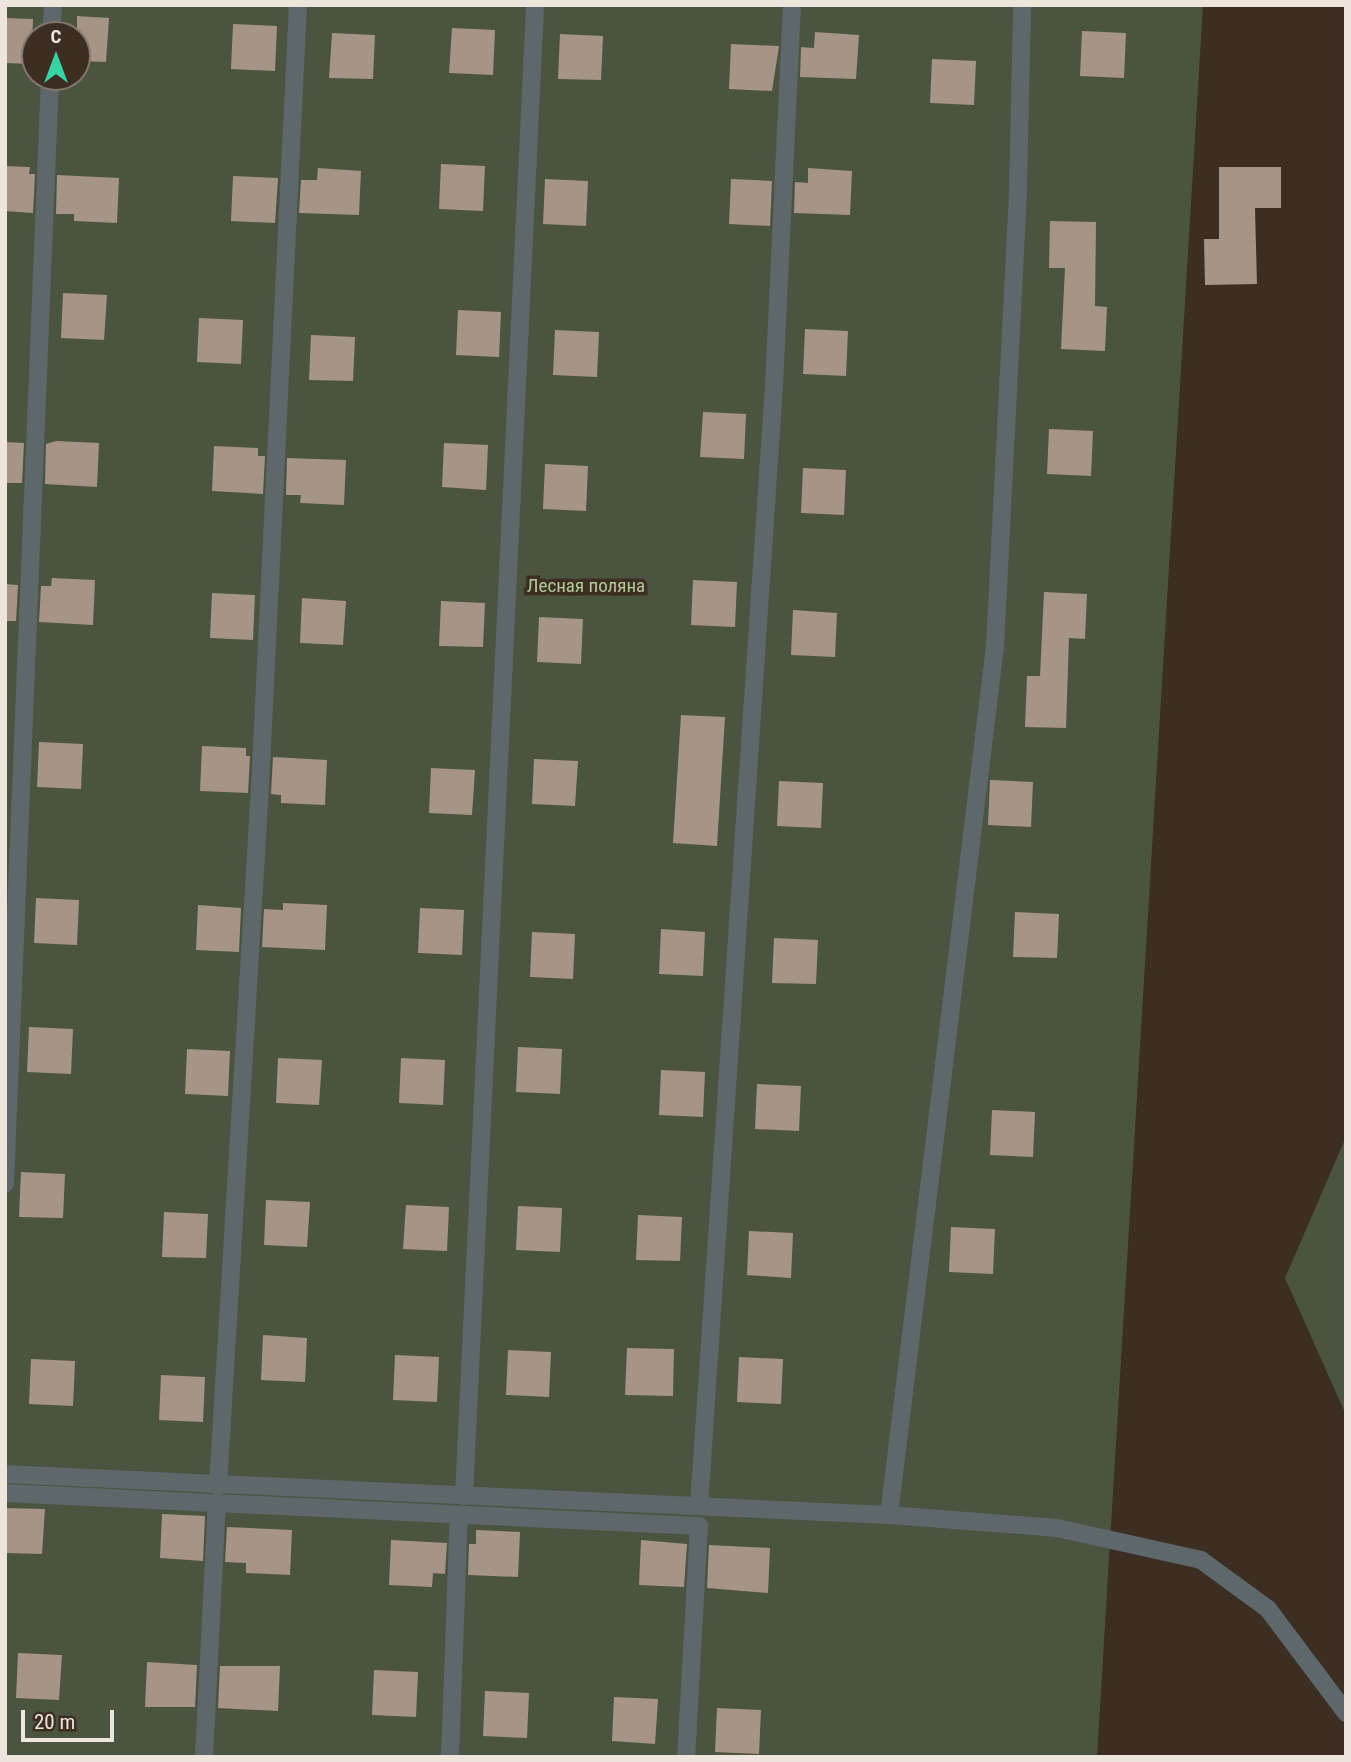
<!DOCTYPE html>
<html>
<head>
<meta charset="utf-8">
<style>
	body { margin:0 }
	#map { position:relative; width:1351px; height:1762px; overflow:hidden; background:#3c2e22; font-family:"Roboto Condensed",sans-serif }
	div>[style] { position:absolute }
	.green>* { inset:0; background:#4b5440 }
	.building>* { inset:0; background:#a69487 }
	.minor>* { height:18px; margin:-9px; padding:0 9px; transform-origin:9px; border-radius:9px; background:#5e676a }
	span { translate:-50% -50%; white-space:nowrap; text-align:center; line-height:1.15; -webkit-text-stroke:7px #3c2e22; paint-order:stroke }
	.park-label { font-size:19px; color:#b4c998 }
	.frame { position:absolute; inset:0; border:7px solid #eee5dd; pointer-events:none }
	.north { position:absolute; left:21px; top:21px; width:70px; height:70px; box-sizing:border-box; background:#3c2e22; border:2px solid #83776d; border-radius:50%; rotate:0deg; font-size:19px; font-weight:700; line-height:28px; text-align:center; color:#eee5dd }
	.north::after { content:''; display:block; margin:auto; width:24px; height:32px; background:#39d4a5; clip-path:polygon(50% 0,100% 100%,50% 72%,0 100%) }
	.scale { position:absolute; left:21px; top:1710px; width:93px; height:32px; box-sizing:border-box; border:4px solid #eee5dd; border-top:0; padding-left:9px; font-size:21px; line-height:24px; white-space:nowrap; color:#eee5dd; -webkit-text-stroke:5px #3c2e22; paint-order:stroke }
</style>
</head>
<body>
<div id="map">
	<div class="green">
		<i style="clip-path:polygon(evenodd,5px 5px,1203px 5px,1097px 1757px,5px 1757px,5px 5px,35px 35px,77px 35px,77px 77px,35px 77px,35px 35px)"></i>
		<i style="clip-path:polygon(1346px 1137px,1346px 1415px,1285px 1278px)"></i>
	</div>
	<div class="building">
		<i style="clip-path:polygon(77px 16px,109px 18px,106px 62px,77px 61px)"></i>
		<i style="clip-path:polygon(5px 18px,33px 19px,31px 64px,5px 63px)"></i>
		<i style="clip-path:polygon(233px 24px,277px 26px,275px 71px,231px 69px)"></i>
		<i style="clip-path:polygon(452px 28px,495px 30px,493px 75px,449px 73px)"></i>
		<i style="clip-path:polygon(1082px 31px,1126px 33px,1124px 78px,1080px 76px)"></i>
		<i style="clip-path:polygon(815px 32px,859px 35px,856px 79px,800px 77px,801px 47px,814px 48px)"></i>
		<i style="clip-path:polygon(332px 33px,375px 35px,373px 79px,329px 78px)"></i>
		<i style="clip-path:polygon(560px 34px,603px 36px,601px 80px,558px 79px)"></i>
		<i style="clip-path:polygon(731px 44px,779px 46px,772px 91px,729px 89px)"></i>
		<i style="clip-path:polygon(932px 59px,976px 61px,974px 105px,930px 103px)"></i>
		<i style="clip-path:polygon(441px 164px,485px 166px,483px 211px,439px 209px)"></i>
		<i style="clip-path:polygon(5px 166px,30px 167px,29px 174px,35px 174px,33px 213px,5px 211px)"></i>
		<i style="clip-path:polygon(1219px 167px,1281px 167px,1281px 208px,1255px 208px,1257px 284px,1205px 285px,1204px 239px,1219px 239px)"></i>
		<i style="clip-path:polygon(318px 168px,361px 171px,359px 215px,299px 213px,301px 180px,317px 180px)"></i>
		<i style="clip-path:polygon(808px 168px,852px 171px,850px 215px,794px 213px,795px 182px,808px 183px)"></i>
		<i style="clip-path:polygon(57px 175px,119px 178px,117px 223px,74px 221px,74px 214px,56px 214px)"></i>
		<i style="clip-path:polygon(233px 176px,278px 178px,275px 223px,231px 221px)"></i>
		<i style="clip-path:polygon(545px 179px,588px 181px,586px 226px,543px 224px)"></i>
		<i style="clip-path:polygon(731px 179px,772px 181px,770px 226px,729px 224px)"></i>
		<i style="clip-path:polygon(1050px 221px,1096px 222px,1095px 306px,1107px 307px,1105px 351px,1061px 349px,1065px 268px,1049px 268px)"></i>
		<i style="clip-path:polygon(63px 293px,107px 295px,104px 340px,61px 338px)"></i>
		<i style="clip-path:polygon(458px 310px,501px 312px,499px 357px,456px 355px)"></i>
		<i style="clip-path:polygon(199px 318px,243px 320px,241px 364px,197px 362px)"></i>
		<i style="clip-path:polygon(805px 329px,848px 331px,846px 376px,803px 374px)"></i>
		<i style="clip-path:polygon(555px 330px,599px 332px,597px 377px,553px 375px)"></i>
		<i style="clip-path:polygon(311px 335px,355px 337px,353px 381px,309px 380px)"></i>
		<i style="clip-path:polygon(703px 412px,746px 414px,744px 459px,700px 457px)"></i>
		<i style="clip-path:polygon(1049px 429px,1093px 431px,1091px 476px,1047px 474px)"></i>
		<i style="clip-path:polygon(56px 441px,99px 443px,97px 487px,45px 484px,46px 444px)"></i>
		<i style="clip-path:polygon(5px 442px,24px 443px,22px 483px,5px 483px)"></i>
		<i style="clip-path:polygon(444px 443px,488px 445px,486px 490px,442px 487px)"></i>
		<i style="clip-path:polygon(214px 446px,258px 448px,258px 456px,265px 456px,263px 494px,212px 491px)"></i>
		<i style="clip-path:polygon(287px 458px,346px 460px,344px 505px,300px 503px,301px 495px,286px 495px)"></i>
		<i style="clip-path:polygon(545px 464px,588px 466px,586px 511px,543px 509px)"></i>
		<i style="clip-path:polygon(803px 468px,846px 470px,844px 515px,801px 513px)"></i>
		<i style="clip-path:polygon(52px 578px,95px 580px,93px 625px,39px 622px,41px 586px,51px 586px)"></i>
		<i style="clip-path:polygon(693px 580px,737px 582px,735px 627px,691px 625px)"></i>
		<i style="clip-path:polygon(5px 584px,18px 585px,16px 621px,5px 621px)"></i>
		<i style="clip-path:polygon(1044px 592px,1087px 594px,1085px 639px,1069px 638px,1066px 728px,1025px 727px,1027px 676px,1040px 676px)"></i>
		<i style="clip-path:polygon(212px 593px,255px 595px,253px 640px,210px 638px)"></i>
		<i style="clip-path:polygon(302px 598px,346px 601px,343px 645px,300px 643px)"></i>
		<i style="clip-path:polygon(441px 601px,485px 603px,483px 647px,439px 646px)"></i>
		<i style="clip-path:polygon(793px 610px,837px 613px,835px 657px,791px 655px)"></i>
		<i style="clip-path:polygon(539px 617px,583px 619px,581px 664px,537px 662px)"></i>
		<i style="clip-path:polygon(681px 715px,725px 717px,717px 846px,673px 843px)"></i>
		<i style="clip-path:polygon(39px 742px,83px 744px,81px 789px,37px 787px)"></i>
		<i style="clip-path:polygon(202px 746px,246px 748px,246px 756px,250px 756px,248px 793px,200px 791px)"></i>
		<i style="clip-path:polygon(273px 757px,327px 760px,325px 805px,281px 803px,281px 795px,271px 794px)"></i>
		<i style="clip-path:polygon(534px 759px,578px 761px,575px 806px,532px 804px)"></i>
		<i style="clip-path:polygon(431px 768px,475px 770px,472px 815px,429px 813px)"></i>
		<i style="clip-path:polygon(990px 780px,1033px 782px,1031px 827px,988px 825px)"></i>
		<i style="clip-path:polygon(779px 781px,823px 783px,821px 828px,777px 826px)"></i>
		<i style="clip-path:polygon(36px 898px,79px 900px,77px 945px,34px 943px)"></i>
		<i style="clip-path:polygon(283px 903px,327px 905px,325px 950px,262px 947px,264px 909px,283px 910px)"></i>
		<i style="clip-path:polygon(198px 905px,241px 908px,239px 952px,196px 950px)"></i>
		<i style="clip-path:polygon(420px 908px,464px 910px,462px 955px,418px 953px)"></i>
		<i style="clip-path:polygon(1015px 912px,1059px 914px,1057px 958px,1013px 957px)"></i>
		<i style="clip-path:polygon(661px 929px,705px 932px,703px 976px,659px 974px)"></i>
		<i style="clip-path:polygon(532px 932px,575px 934px,573px 979px,530px 977px)"></i>
		<i style="clip-path:polygon(774px 938px,818px 940px,816px 984px,772px 983px)"></i>
		<i style="clip-path:polygon(29px 1027px,73px 1029px,71px 1074px,27px 1072px)"></i>
		<i style="clip-path:polygon(518px 1047px,562px 1049px,560px 1094px,516px 1092px)"></i>
		<i style="clip-path:polygon(187px 1049px,230px 1051px,228px 1096px,185px 1094px)"></i>
		<i style="clip-path:polygon(278px 1058px,322px 1060px,319px 1105px,276px 1103px)"></i>
		<i style="clip-path:polygon(401px 1058px,445px 1060px,443px 1105px,399px 1103px)"></i>
		<i style="clip-path:polygon(661px 1070px,705px 1072px,703px 1117px,659px 1115px)"></i>
		<i style="clip-path:polygon(757px 1084px,801px 1086px,799px 1131px,755px 1129px)"></i>
		<i style="clip-path:polygon(992px 1110px,1035px 1112px,1033px 1157px,990px 1155px)"></i>
		<i style="clip-path:polygon(21px 1172px,65px 1174px,63px 1218px,19px 1217px)"></i>
		<i style="clip-path:polygon(266px 1200px,310px 1202px,307px 1247px,264px 1245px)"></i>
		<i style="clip-path:polygon(406px 1205px,449px 1207px,447px 1251px,403px 1249px)"></i>
		<i style="clip-path:polygon(518px 1206px,562px 1208px,560px 1252px,516px 1250px)"></i>
		<i style="clip-path:polygon(164px 1212px,208px 1214px,206px 1258px,162px 1257px)"></i>
		<i style="clip-path:polygon(638px 1215px,682px 1217px,680px 1261px,636px 1260px)"></i>
		<i style="clip-path:polygon(951px 1227px,995px 1229px,993px 1274px,949px 1272px)"></i>
		<i style="clip-path:polygon(749px 1231px,793px 1233px,791px 1278px,747px 1275px)"></i>
		<i style="clip-path:polygon(263px 1335px,307px 1338px,305px 1382px,261px 1380px)"></i>
		<i style="clip-path:polygon(627px 1348px,674px 1349px,673px 1396px,625px 1395px)"></i>
		<i style="clip-path:polygon(508px 1350px,551px 1352px,549px 1397px,506px 1395px)"></i>
		<i style="clip-path:polygon(395px 1355px,439px 1357px,437px 1402px,393px 1400px)"></i>
		<i style="clip-path:polygon(739px 1357px,783px 1359px,781px 1404px,737px 1402px)"></i>
		<i style="clip-path:polygon(31px 1359px,75px 1361px,73px 1406px,29px 1404px)"></i>
		<i style="clip-path:polygon(161px 1375px,205px 1377px,203px 1422px,159px 1420px)"></i>
		<i style="clip-path:polygon(5px 1508px,45px 1509px,42px 1554px,5px 1553px)"></i>
		<i style="clip-path:polygon(162px 1514px,205px 1516px,203px 1561px,160px 1558px)"></i>
		<i style="clip-path:polygon(227px 1527px,292px 1530px,290px 1575px,246px 1573px,246px 1563px,225px 1562px)"></i>
		<i style="clip-path:polygon(476px 1530px,520px 1532px,518px 1577px,468px 1575px,469px 1544px,476px 1544px)"></i>
		<i style="clip-path:polygon(391px 1540px,447px 1543px,445px 1574px,433px 1573px,432px 1587px,389px 1585px)"></i>
		<i style="clip-path:polygon(641px 1540px,687px 1544px,684px 1587px,639px 1585px)"></i>
		<i style="clip-path:polygon(709px 1545px,770px 1548px,768px 1593px,707px 1588px)"></i>
		<i style="clip-path:polygon(18px 1653px,62px 1655px,59px 1700px,16px 1698px)"></i>
		<i style="clip-path:polygon(147px 1662px,197px 1665px,195px 1707px,145px 1707px)"></i>
		<i style="clip-path:polygon(220px 1666px,280px 1666px,278px 1711px,218px 1708px)"></i>
		<i style="clip-path:polygon(374px 1670px,418px 1672px,416px 1717px,372px 1715px)"></i>
		<i style="clip-path:polygon(485px 1691px,529px 1693px,527px 1738px,483px 1736px)"></i>
		<i style="clip-path:polygon(614px 1697px,658px 1699px,655px 1744px,612px 1741px)"></i>
		<i style="clip-path:polygon(717px 1708px,761px 1710px,759px 1754px,715px 1752px)"></i>
	</div>
	<div class="minor">
		<i style="left:51px;top:35px;width:30px;rotate:-86deg"></i>
		<i style="left:5px;top:1184px;width:1108px;rotate:-87.67deg"></i>
		<i style="left:5px;top:1474px;width:885px;rotate:2.66deg"></i>
		<i style="left:889px;top:1515px;width:169px;rotate:4.4deg"></i>
		<i style="left:1057px;top:1528px;width:148px;rotate:12.5deg"></i>
		<i style="left:1201px;top:1560px;width:83px;rotate:36.2deg"></i>
		<i style="left:1268px;top:1609px;width:130px;rotate:53.1deg"></i>
		<i style="left:218px;top:1486px;width:700px;rotate:-86.56deg"></i>
		<i style="left:260px;top:787px;width:783px;rotate:-87.22deg"></i>
		<i style="left:5px;top:1493px;width:695px;rotate:2.72deg"></i>
		<i style="left:699px;top:1526px;width:231px;rotate:93.2deg"></i>
		<i style="left:464px;top:1496px;width:1493px;rotate:-87.27deg"></i>
		<i style="left:699px;top:1506px;width:1123px;rotate:-86.17deg"></i>
		<i style="left:774px;top:386px;width:381px;rotate:-87.3deg"></i>
		<i style="left:889px;top:1515px;width:874px;rotate:-83.04deg"></i>
		<i style="left:995px;top:647px;width:460px;rotate:-87.1deg"></i>
		<i style="left:1018px;top:188px;width:183px;rotate:-88.7deg"></i>
		<i style="left:204px;top:1757px;width:254px;rotate:-87.1deg"></i>
		<i style="left:450px;top:1757px;width:242px;rotate:-87.9deg"></i>
	</div>
	<div class="park-label">
		<span style="left:586px;top:586px">Лесная поляна</span>
	</div>
	<div class="frame"></div>
	<div class="north">С</div>
	<div class="scale">20 m</div>
</div>
</body>
</html>
